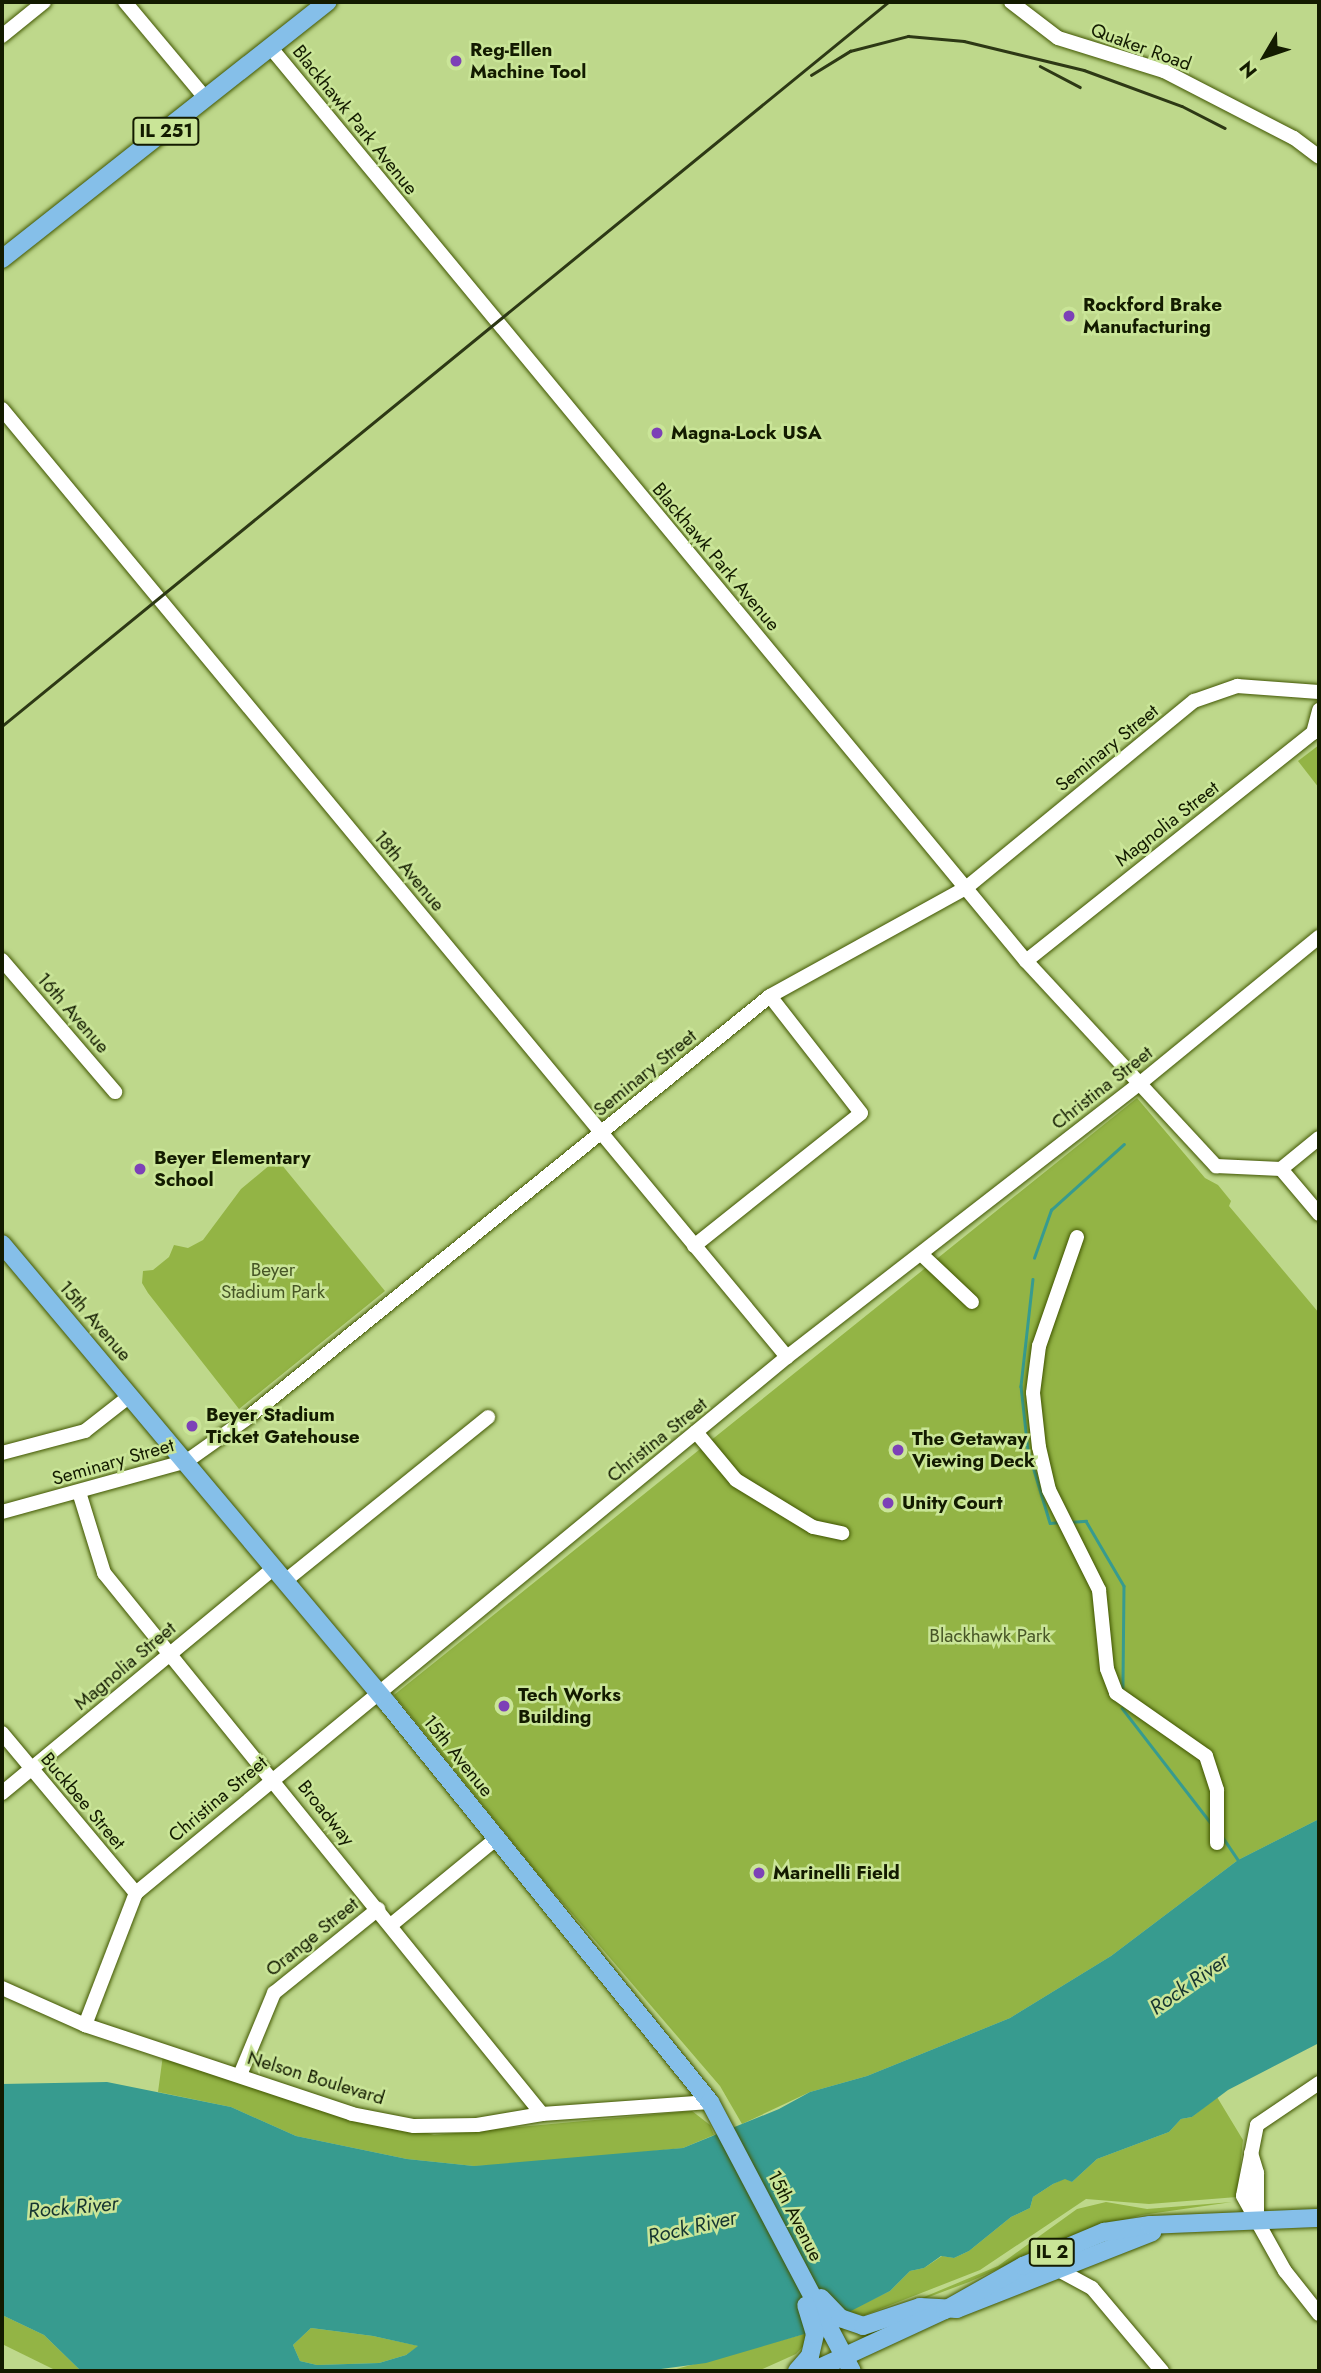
<!DOCTYPE html>
<html>
<head>
<meta charset="utf-8">
<style>
	body { margin:0 }
	#map { position:relative; width:1321px; height:2373px; overflow:hidden; background:#bed88b; font-family:Jost,sans-serif }
	div>[style] { position:absolute }
	.green>* { inset:0; background:#93b445 }
	.water>* { inset:0; background:#379b8f }
	.stream>* { height:2.5px; margin:-1.25px; padding:0 1.25px; transform-origin:1.25px; border-radius:1.25px; background:#379b8f }
	.roads { filter:drop-shadow(0 0 2px #415600) drop-shadow(0 0 2px #415600) }
	.minor>* { height:14px; margin:-7px; padding:0 7px; transform-origin:7px; border-radius:7px; background:#fff }
	.major>* { height:18px; margin:-9px; padding:0 9px; transform-origin:9px; border-radius:9px; background:#85bfe9 }
	.rail>* { height:2.5px; margin:-1.25px; padding:0 1.25px; transform-origin:1.25px; border-radius:1.25px; background:#2d3815 }
	.dots>* { width:19px; height:19px; translate:-50% -50%; box-sizing:border-box; border:4px solid #cae598; border-radius:50% }
	span { translate:-50% -50%; white-space:nowrap; text-align:center; line-height:1.15; -webkit-text-stroke:5px #cae598; paint-order:stroke }
	.shield-label span { padding:2px 5px; background:#cae598; border:2px solid; border-radius:5px; -webkit-text-stroke-width:0 }
	.shield-label { font-size:18px; color:#131b00; font-weight:700 }
	.street-label { font-size:19px; color:#131b00 }
	.poi-label { font-size:19px; color:#131b00; font-weight:700 }
	.left { translate:0 -50%; text-align:left }
	.park-label { font-size:19px; color:#475626 }
	.water-label { font-size:21px; color:#163531; font-style:italic }
	.frame { position:absolute; inset:0; border:4px solid #131b00; pointer-events:none }
	.north { position:absolute; left:1230px; top:21px; width:70px; height:70px; -webkit-text-stroke:5px #cae598; paint-order:stroke; rotate:231deg; font-size:19px; font-weight:700; line-height:28px; text-align:center; color:#131b00 }
	.north::after { content:''; display:block; margin:auto; width:24px; height:32px; background:#131b00; clip-path:polygon(50% 0,100% 100%,50% 72%,0 100%) }
</style>
</head>
<body>
<div id="map">
	<div class="green">
		<i style="clip-path:polygon(1319px 745px,1319px 788px,1298px 761px)"></i>
		<i style="clip-path:polygon(1137px 1098px,1205px 1178px,1218px 1185px,1231px 1201px,1229px 1206px,1319px 1313px,1319px 1819px,1238px 1860px,1111px 1956px,1010px 2018px,867px 2076px,810px 2092px,742px 2124px,720px 2086px,543px 1880px,394px 1695px)"></i>
		<i style="clip-path:polygon(277px 1159px,385px 1291px,239px 1409px,148px 1293px,142px 1283px,143px 1271px,153px 1270px,169px 1257px,174px 1245px,188px 1248px,203px 1240px,241px 1189px)"></i>
		<i style="clip-path:polygon(163px 2055px,434px 2135px,692px 2111px,710px 2125px,714px 2135px,683px 2148px,527px 2164px,474px 2166px,407px 2159px,296px 2136px,231px 2107px,158px 2092px)"></i>
		<i style="clip-path:polygon(1217px 2097px,1243px 2140px,1237px 2197px,1149px 2204px,1086px 2199px,980px 2270px,865px 2315px,845px 2313px,890px 2291px,910px 2271px,924px 2268px,942px 2256px,954px 2258px,969px 2251px,1011px 2217px,1030px 2208px,1033px 2197px,1053px 2184px,1065px 2178px,1072px 2182px,1097px 2159px,1169px 2132px,1181px 2119px,1192px 2117px)"></i>
		<i style="clip-path:polygon(1106px 2202px,1147px 2209px,1232px 2202px,1142px 2215px,1080px 2232px,969px 2282px,886px 2313px,998px 2266px,1077px 2209px)"></i>
		<i style="clip-path:polygon(2px 2315px,44px 2335px,81px 2371px,57px 2371px,2px 2344px)"></i>
		<i style="clip-path:polygon(311px 2328px,373px 2336px,419px 2346px,406px 2355px,379px 2363px,317px 2365px,300px 2361px,293px 2345px)"></i>
		<i style="clip-path:polygon(808px 2333px,807px 2342px,796px 2354px,758px 2371px,669px 2371px)"></i>
	</div>
	<div class="water">
		<i style="clip-path:polygon(evenodd,1319px 1819px,1319px 2043px,1228px 2090px,1192px 2117px,1181px 2119px,1169px 2132px,1097px 2159px,1072px 2182px,1065px 2179px,1053px 2184px,1033px 2197px,1030px 2208px,1011px 2217px,969px 2251px,954px 2258px,941px 2256px,924px 2268px,910px 2271px,890px 2291px,808px 2333px,706px 2363px,646px 2371px,81px 2371px,44px 2335px,2px 2315px,2px 2084px,107px 2082px,231px 2107px,296px 2136px,407px 2159px,474px 2166px,683px 2148px,779px 2109px,810px 2092px,867px 2076px,1010px 2018px,1111px 1956px,1238px 1860px,1319px 1819px,311px 2328px,373px 2336px,418px 2346px,406px 2355px,379px 2363px,317px 2365px,300px 2361px,293px 2345px,311px 2328px)"></i>
	</div>
	<div class="stream">
		<i style="left:1034px;top:1258px;width:51px;rotate:-70.5deg"></i>
		<i style="left:1051px;top:1210px;width:98px;rotate:-42.1deg"></i>
		<i style="left:1033px;top:1279px;width:108px;rotate:96.4deg"></i>
		<i style="left:1021px;top:1386px;width:64px;rotate:83.8deg"></i>
		<i style="left:1028px;top:1450px;width:76px;rotate:73.2deg"></i>
		<i style="left:1050px;top:1523px;width:10px;rotate:-6deg"></i>
		<i style="left:1070px;top:1522px;width:16px;rotate:-4deg"></i>
		<i style="left:1086px;top:1521px;width:75px;rotate:59.7deg"></i>
		<i style="left:1124px;top:1586px;width:101px;rotate:90.6deg"></i>
		<i style="left:1122px;top:1708px;width:145px;rotate:52.3deg"></i>
		<i style="left:1222px;top:1836px;width:29px;rotate:56deg"></i>
	</div>
	<div class="roads">
		<div class="minor">
			<i style="left:125px;top:2px;width:126px;rotate:50.1deg"></i>
			<i style="left:1011px;top:2px;width:59px;rotate:37.5deg"></i>
			<i style="left:1058px;top:38px;width:111px;rotate:17.3deg"></i>
			<i style="left:1164px;top:71px;width:146px;rotate:27.3deg"></i>
			<i style="left:1294px;top:138px;width:31px;rotate:37deg"></i>
			<i style="left:2px;top:36px;width:54px;rotate:-39deg"></i>
			<i style="left:271px;top:48px;width:1185px;rotate:50.41deg"></i>
			<i style="left:1026px;top:961px;width:280px;rotate:47.2deg"></i>
			<i style="left:1216px;top:1166px;width:65px;rotate:2.6deg"></i>
			<i style="left:1281px;top:1169px;width:59px;rotate:49.8deg"></i>
			<i style="left:2px;top:409px;width:1231px;rotate:50.37deg"></i>
			<i style="left:2px;top:960px;width:174px;rotate:49.4deg"></i>
			<i style="left:1026px;top:961px;width:367px;rotate:-38.5deg"></i>
			<i style="left:1313px;top:733px;width:24px;rotate:-75deg"></i>
			<i style="left:1281px;top:1169px;width:49px;rotate:-39.2deg"></i>
			<i style="left:1077px;top:1237px;width:115px;rotate:109.2deg"></i>
			<i style="left:1039px;top:1346px;width:47px;rotate:97.3deg"></i>
			<i style="left:1033px;top:1393px;width:54px;rotate:83.7deg"></i>
			<i style="left:1039px;top:1447px;width:44px;rotate:76.9deg"></i>
			<i style="left:1049px;top:1490px;width:112px;rotate:63.4deg"></i>
			<i style="left:1099px;top:1590px;width:79px;rotate:84.2deg"></i>
			<i style="left:1107px;top:1669px;width:26px;rotate:69deg"></i>
			<i style="left:1116px;top:1693px;width:110px;rotate:35deg"></i>
			<i style="left:1206px;top:1756px;width:36px;rotate:72deg"></i>
			<i style="left:1217px;top:1790px;width:53px;rotate:90deg"></i>
			<i style="left:694px;top:1246px;width:213px;rotate:-38.5deg"></i>
			<i style="left:861px;top:1113px;width:148px;rotate:-127.9deg"></i>
			<i style="left:921px;top:1254px;width:70px;rotate:43.3deg"></i>
			<i style="left:696px;top:1432px;width:62px;rotate:50.2deg"></i>
			<i style="left:736px;top:1480px;width:90px;rotate:31.4deg"></i>
			<i style="left:813px;top:1527px;width:30px;rotate:12deg"></i>
			<i style="left:2px;top:1453px;width:86px;rotate:-14.8deg"></i>
			<i style="left:85px;top:1431px;width:58px;rotate:-38deg"></i>
			<i style="left:79px;top:1492px;width:85px;rotate:72.8deg"></i>
			<i style="left:104px;top:1573px;width:696px;rotate:51.01deg"></i>
			<i style="left:2px;top:1512px;width:192px;rotate:-15.4deg"></i>
			<i style="left:187px;top:1461px;width:72px;rotate:-35.4deg"></i>
			<i style="left:246px;top:1419px;width:673px;rotate:-38.91deg"></i>
			<i style="left:770px;top:996px;width:224px;rotate:-28.9deg"></i>
			<i style="left:966px;top:888px;width:295px;rotate:-39.4deg"></i>
			<i style="left:1194px;top:701px;width:46px;rotate:-19.2deg"></i>
			<i style="left:1237px;top:686px;width:82px;rotate:4.2deg"></i>
			<i style="left:285px;top:1581px;width:261px;rotate:-38.9deg"></i>
			<i style="left:2px;top:1733px;width:209px;rotate:50.1deg"></i>
			<i style="left:2px;top:1793px;width:353px;rotate:-39.6deg"></i>
			<i style="left:391px;top:1925px;width:137px;rotate:-39.4deg"></i>
			<i style="left:2px;top:1988px;width:91px;rotate:24deg"></i>
			<i style="left:85px;top:2025px;width:281px;rotate:18.4deg"></i>
			<i style="left:352px;top:2114px;width:63px;rotate:11deg"></i>
			<i style="left:414px;top:2126px;width:63px;rotate:-0.9deg"></i>
			<i style="left:477px;top:2125px;width:66px;rotate:-9.6deg"></i>
			<i style="left:542px;top:2114px;width:168px;rotate:-4.1deg"></i>
			<i style="left:85px;top:2025px;width:142px;rotate:-68.9deg"></i>
			<i style="left:136px;top:1893px;width:843px;rotate:-39.47deg"></i>
			<i style="left:787px;top:1357px;width:444px;rotate:-37.8deg"></i>
			<i style="left:1138px;top:1085px;width:234px;rotate:-39.3deg"></i>
			<i style="left:240px;top:2075px;width:89px;rotate:-67.5deg"></i>
			<i style="left:274px;top:1993px;width:134px;rotate:-38.9deg"></i>
			<i style="left:1319px;top:2083px;width:75px;rotate:145.9deg"></i>
			<i style="left:1257px;top:2125px;width:72px;rotate:101.2deg"></i>
			<i style="left:1243px;top:2196px;width:86px;rotate:60.8deg"></i>
			<i style="left:1285px;top:2271px;width:55px;rotate:51.7deg"></i>
			<i style="left:1251px;top:2153px;width:21px;rotate:73deg"></i>
			<i style="left:1257px;top:2173px;width:47px;rotate:90deg"></i>
			<i style="left:1055px;top:2268px;width:42px;rotate:28.4deg"></i>
			<i style="left:1092px;top:2288px;width:109px;rotate:49.9deg"></i>
		</div>
		<div class="major">
			<i style="left:2px;top:259px;width:415px;rotate:-38.3deg"></i>
			<i style="left:2px;top:1244px;width:600px;rotate:50deg"></i>
			<i style="left:388px;top:1704px;width:512px;rotate:51.03deg"></i>
			<i style="left:710px;top:2102px;width:304px;rotate:62.2deg"></i>
			<i style="left:821px;top:2298px;width:28px;rotate:46deg"></i>
			<i style="left:840px;top:2318px;width:24px;rotate:19deg"></i>
			<i style="left:863px;top:2326px;width:60px;rotate:-18.4deg"></i>
			<i style="left:920px;top:2307px;width:37px;rotate:3deg"></i>
			<i style="left:957px;top:2309px;width:210px;rotate:-21.5deg"></i>
			<i style="left:797px;top:2371px;width:20px;rotate:-49deg"></i>
			<i style="left:810px;top:2356px;width:23px;rotate:-77deg"></i>
			<i style="left:815px;top:2334px;width:30px;rotate:-107deg"></i>
			<i style="left:813px;top:2371px;width:145px;rotate:-24.8deg"></i>
			<i style="left:945px;top:2310px;width:90px;rotate:-29.4deg"></i>
			<i style="left:1023px;top:2266px;width:88px;rotate:-22.8deg"></i>
			<i style="left:1104px;top:2232px;width:47px;rotate:-8.7deg"></i>
			<i style="left:1150px;top:2225px;width:169px;rotate:-2.4deg"></i>
		</div>
	</div>
	<div class="rail">
		<i style="left:1040px;top:66px;width:45px;rotate:27.7deg"></i>
		<i style="left:811px;top:75px;width:46px;rotate:-31.6deg"></i>
		<i style="left:850px;top:51px;width:60px;rotate:-14.5deg"></i>
		<i style="left:908px;top:36px;width:56px;rotate:5.1deg"></i>
		<i style="left:964px;top:41px;width:123px;rotate:13.6deg"></i>
		<i style="left:1084px;top:70px;width:104px;rotate:20.2deg"></i>
		<i style="left:1182px;top:106px;width:48px;rotate:27.1deg"></i>
		<i style="left:2px;top:726px;width:1144px;rotate:-39.25deg"></i>
	</div>
	<div class="dots">
		<i style="left:456px;top:61px;background:#7d41b7"></i>
		<i style="left:1069px;top:316px;background:#7d41b7"></i>
		<i style="left:657px;top:433px;background:#7d41b7"></i>
		<i style="left:140px;top:1169px;background:#7d41b7"></i>
		<i style="left:192px;top:1426px;background:#7d41b7"></i>
		<i style="left:898px;top:1450px;background:#7d41b7"></i>
		<i style="left:888px;top:1503px;background:#7d41b7"></i>
		<i style="left:504px;top:1706px;background:#7d41b7"></i>
		<i style="left:759px;top:1873px;background:#7d41b7"></i>
	</div>
	<div class="shield-label">
		<span style="left:166px;top:131px">IL 251</span>
		<span style="left:1052px;top:2252px">IL 2</span>
	</div>
	<div class="street-label">
		<span style="left:1141px;top:47px;rotate:20deg">Quaker Road</span>
		<span style="left:355px;top:120px;rotate:51deg">Blackhawk Park Avenue</span>
		<span style="left:716px;top:557px;rotate:50deg">Blackhawk Park Avenue</span>
		<span style="left:1107px;top:748px;rotate:-39deg">Seminary Street</span>
		<span style="left:1167px;top:824px;rotate:-38deg">Magnolia Street</span>
		<span style="left:409px;top:871px;rotate:50deg">18th Avenue</span>
		<span style="left:73px;top:1013px;rotate:49deg">16th Avenue</span>
		<span style="left:645px;top:1073px;rotate:-39deg">Seminary Street</span>
		<span style="left:1102px;top:1088px;rotate:-38deg">Christina Street</span>
		<span style="left:95px;top:1321px;rotate:49deg">15th Avenue</span>
		<span style="left:657px;top:1440px;rotate:-39deg">Christina Street</span>
		<span style="left:113px;top:1462px;rotate:-16deg">Seminary Street</span>
		<span style="left:125px;top:1666px;rotate:-40deg">Magnolia Street</span>
		<span style="left:458px;top:1756px;rotate:51deg">15th Avenue</span>
		<span style="left:218px;top:1799px;rotate:-40deg">Christina Street</span>
		<span style="left:83px;top:1801px;rotate:50deg">Buckbee Street</span>
		<span style="left:326px;top:1813px;rotate:51deg">Broadway</span>
		<span style="left:312px;top:1937px;rotate:-39deg">Orange Street</span>
		<span style="left:316px;top:2078px;rotate:17deg">Nelson Boulevard</span>
		<span style="left:795px;top:2216px;rotate:63deg">15th Avenue</span>
	</div>
	<div class="poi-label">
		<span class="left" style="left:470px;top:61px">Reg-Ellen<br>Machine Tool</span>
		<span class="left" style="left:1083px;top:316px">Rockford Brake<br>Manufacturing</span>
		<span class="left" style="left:671px;top:433px">Magna-Lock USA</span>
		<span class="left" style="left:154px;top:1169px">Beyer Elementary<br>School</span>
		<span class="left" style="left:206px;top:1426px">Beyer Stadium<br>Ticket Gatehouse</span>
		<span class="left" style="left:912px;top:1450px">The Getaway<br>Viewing Deck</span>
		<span class="left" style="left:902px;top:1503px">Unity Court</span>
		<span class="left" style="left:518px;top:1706px">Tech Works<br>Building</span>
		<span class="left" style="left:773px;top:1873px">Marinelli Field</span>
	</div>
	<div class="park-label">
		<span style="left:273px;top:1281px">Beyer<br>Stadium Park</span>
		<span style="left:990px;top:1636px">Blackhawk Park</span>
	</div>
	<div class="water-label">
		<span style="left:1189px;top:1984px;rotate:-35deg">Rock River</span>
		<span style="left:73px;top:2207px;rotate:-5deg">Rock River</span>
		<span style="left:692px;top:2227px;rotate:-13deg">Rock River</span>
	</div>
	<div class="frame"></div>
	<div class="north">N</div>
</div>
</body>
</html>
